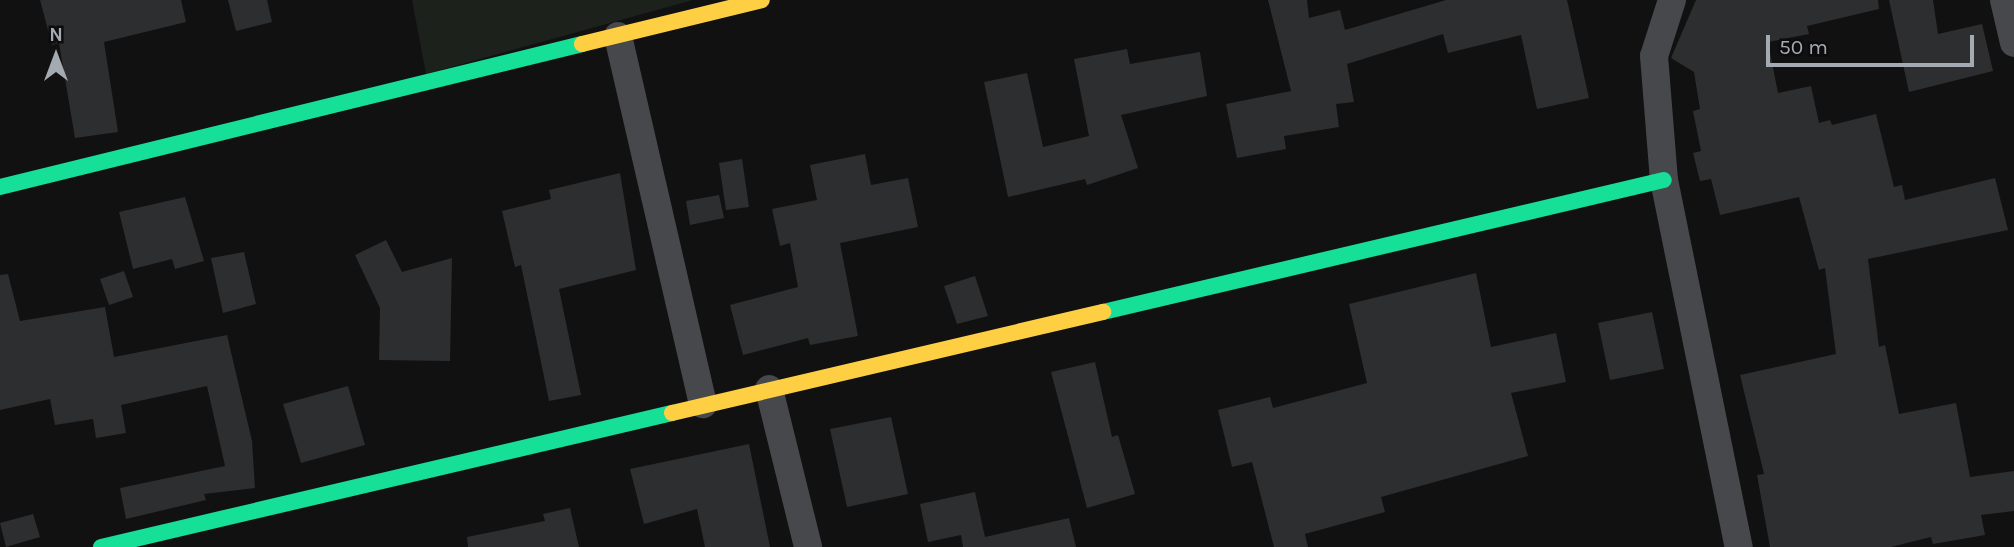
<!DOCTYPE html>
<html>
<head>
<meta charset="utf-8">
<style>
	body { margin:0 }
	#map { position:relative; width:2014px; height:547px; overflow:hidden; background:#111112; font-family:Karla,sans-serif }
	div>[style] { position:absolute }
	.green>* { inset:0; background:#1c211c }
	.building>* { inset:0; background:#2d2e2f }
	.street>* { height:28px; margin:-14px; padding:0 14px; transform-origin:14px; border-radius:14px; background:#46484b }
	.fast>* { height:16px; margin:-8px; padding:0 8px; transform-origin:8px; border-radius:8px; background:#16e098 }
	.slow>* { height:16px; margin:-8px; padding:0 8px; transform-origin:8px; border-radius:8px; background:#ffcf43 }
	span { translate:-50% -50%; white-space:nowrap; text-align:center; line-height:1.15; -webkit-text-stroke:5px #0c0c0d; paint-order:stroke }
	.north { position:absolute; left:21px; top:21px; width:70px; height:70px; -webkit-text-stroke:5px #0c0c0d; paint-order:stroke; rotate:0deg; font-size:19px; font-weight:700; line-height:28px; text-align:center; color:#a4aab1 }
	.north::after { content:''; display:block; margin:auto; width:24px; height:32px; background:#a4aab1; clip-path:polygon(50% 0,100% 100%,50% 72%,0 100%) }
	.scale { position:absolute; left:1766px; top:35px; width:208px; height:32px; box-sizing:border-box; border:4px solid #a4aab1; border-top:0; padding-left:9px; font-size:21px; line-height:24px; white-space:nowrap; color:#a4aab1; -webkit-text-stroke:5px #0c0c0d; paint-order:stroke }
</style>
</head>
<body>
<div id="map">
	<div class="green">
		<i style="clip-path:polygon(412px 0,693px 0,426px 74px)"></i>
	</div>
	<div class="building">
		<i style="clip-path:polygon(40px 0,181px 0,186px 22px,104px 42px,118px 132px,75px 138px,59px 43px,52px 45px)"></i>
		<i style="clip-path:polygon(228px 0,267px 0,272px 22px,236px 31px)"></i>
		<i style="clip-path:polygon(1268px 0,1307px 0,1309px 18px,1340px 10px,1345px 30px,1446px 0,1567px 0,1589px 98px,1537px 109px,1521px 35px,1448px 53px,1443px 34px,1347px 64px,1354px 102px,1336px 104px,1339px 127px,1284px 136px,1286px 149px,1237px 158px,1226px 104px,1291px 91px)"></i>
		<i style="clip-path:polygon(1696px 0,1878px 0,1879px 9px,1807px 26px,1809px 34px,1768px 42px,1778px 93px,1811px 86px,1819px 123px,1830px 120px,1832px 125px,1876px 114px,1894px 187px,1902px 185px,1905px 200px,1995px 178px,2008px 230px,1868px 259px,1879px 347px,1885px 345px,1899px 414px,1956px 403px,1970px 477px,2014px 471px,2014px 511px,1981px 515px,1985px 535px,1933px 544px,1931px 537px,1891px 547px,1770px 547px,1757px 475px,1764px 474px,1740px 375px,1836px 354px,1825px 268px,1819px 270px,1799px 197px,1720px 215px,1711px 179px,1700px 181px,1693px 153px,1701px 151px,1693px 111px,1700px 109px,1694px 72px,1671px 58px)"></i>
		<i style="clip-path:polygon(1889px 0,1933px 0,1938px 34px,1982px 24px,1993px 71px,1909px 92px)"></i>
		<i style="clip-path:polygon(1127px 49px,1130px 64px,1200px 52px,1207px 96px,1121px 115px,1138px 168px,1087px 185px,1085px 179px,1008px 197px,984px 82px,1027px 73px,1043px 147px,1089px 136px,1074px 59px)"></i>
		<i style="clip-path:polygon(865px 154px,871px 185px,908px 178px,918px 227px,840px 243px,858px 336px,810px 345px,808px 338px,743px 355px,730px 305px,798px 287px,790px 243px,780px 246px,772px 209px,817px 200px,810px 165px)"></i>
		<i style="clip-path:polygon(742px 159px,749px 207px,726px 210px,719px 163px)"></i>
		<i style="clip-path:polygon(620px 173px,636px 270px,559px 289px,581px 395px,549px 401px,521px 265px,515px 267px,502px 211px,551px 199px,549px 190px)"></i>
		<i style="clip-path:polygon(719px 195px,724px 218px,690px 225px,686px 201px)"></i>
		<i style="clip-path:polygon(185px 197px,204px 261px,175px 269px,172px 259px,133px 269px,119px 212px)"></i>
		<i style="clip-path:polygon(386px 240px,402px 272px,452px 258px,450px 361px,379px 360px,380px 308px,355px 255px)"></i>
		<i style="clip-path:polygon(244px 252px,256px 304px,223px 313px,211px 258px)"></i>
		<i style="clip-path:polygon(124px 271px,133px 297px,109px 305px,100px 279px)"></i>
		<i style="clip-path:polygon(1476px 273px,1491px 347px,1556px 333px,1566px 382px,1511px 393px,1528px 456px,1381px 497px,1385px 512px,1305px 534px,1308px 547px,1274px 547px,1252px 462px,1232px 467px,1218px 410px,1270px 397px,1273px 408px,1367px 383px,1349px 304px)"></i>
		<i style="clip-path:polygon(8px 274px,20px 321px,105px 307px,114px 357px,227px 335px,252px 441px,255px 488px,204px 494px,206px 500px,126px 519px,120px 488px,225px 466px,207px 386px,121px 405px,126px 433px,96px 438px,93px 419px,55px 425px,50px 399px,0 410px,0 275px)"></i>
		<i style="clip-path:polygon(975px 276px,988px 316px,957px 324px,944px 286px)"></i>
		<i style="clip-path:polygon(1652px 312px,1664px 369px,1610px 380px,1598px 323px)"></i>
		<i style="clip-path:polygon(1095px 362px,1112px 437px,1118px 435px,1135px 494px,1087px 508px,1051px 372px)"></i>
		<i style="clip-path:polygon(348px 386px,365px 445px,301px 463px,283px 404px)"></i>
		<i style="clip-path:polygon(891px 417px,908px 494px,847px 507px,830px 429px)"></i>
		<i style="clip-path:polygon(749px 444px,770px 547px,705px 547px,697px 509px,644px 524px,630px 469px)"></i>
		<i style="clip-path:polygon(975px 492px,985px 537px,1069px 518px,1076px 547px,963px 547px,961px 535px,928px 542px,920px 504px)"></i>
		<i style="clip-path:polygon(570px 508px,579px 547px,468px 547px,467px 537px,545px 521px,543px 514px)"></i>
		<i style="clip-path:polygon(33px 514px,40px 537px,6px 547px,0 523px)"></i>
	</div>
	<div class="street">
		<i style="left:1672px;top:0;width:59px;rotate:107.8deg"></i>
		<i style="left:1654px;top:56px;width:124px;rotate:85.4deg"></i>
		<i style="left:1664px;top:180px;width:375px;rotate:78.5deg"></i>
		<i style="left:2004px;top:0;width:44px;rotate:76.9deg"></i>
		<i style="left:618px;top:36px;width:378px;rotate:77deg"></i>
		<i style="left:769px;top:389px;width:163px;rotate:76.1deg"></i>
	</div>
	<div class="fast">
		<i style="left:0;top:187px;width:599px;rotate:-13.8deg"></i>
		<i style="left:1103px;top:312px;width:576px;rotate:-13.24deg"></i>
		<i style="left:101px;top:547px;width:587px;rotate:-13.21deg"></i>
	</div>
	<div class="slow">
		<i style="left:582px;top:44px;width:185px;rotate:-13.7deg"></i>
		<i style="left:672px;top:413px;width:443px;rotate:-13.2deg"></i>
	</div>
	<div class="north">N</div>
	<div class="scale">50 m</div>
</div>
</body>
</html>
